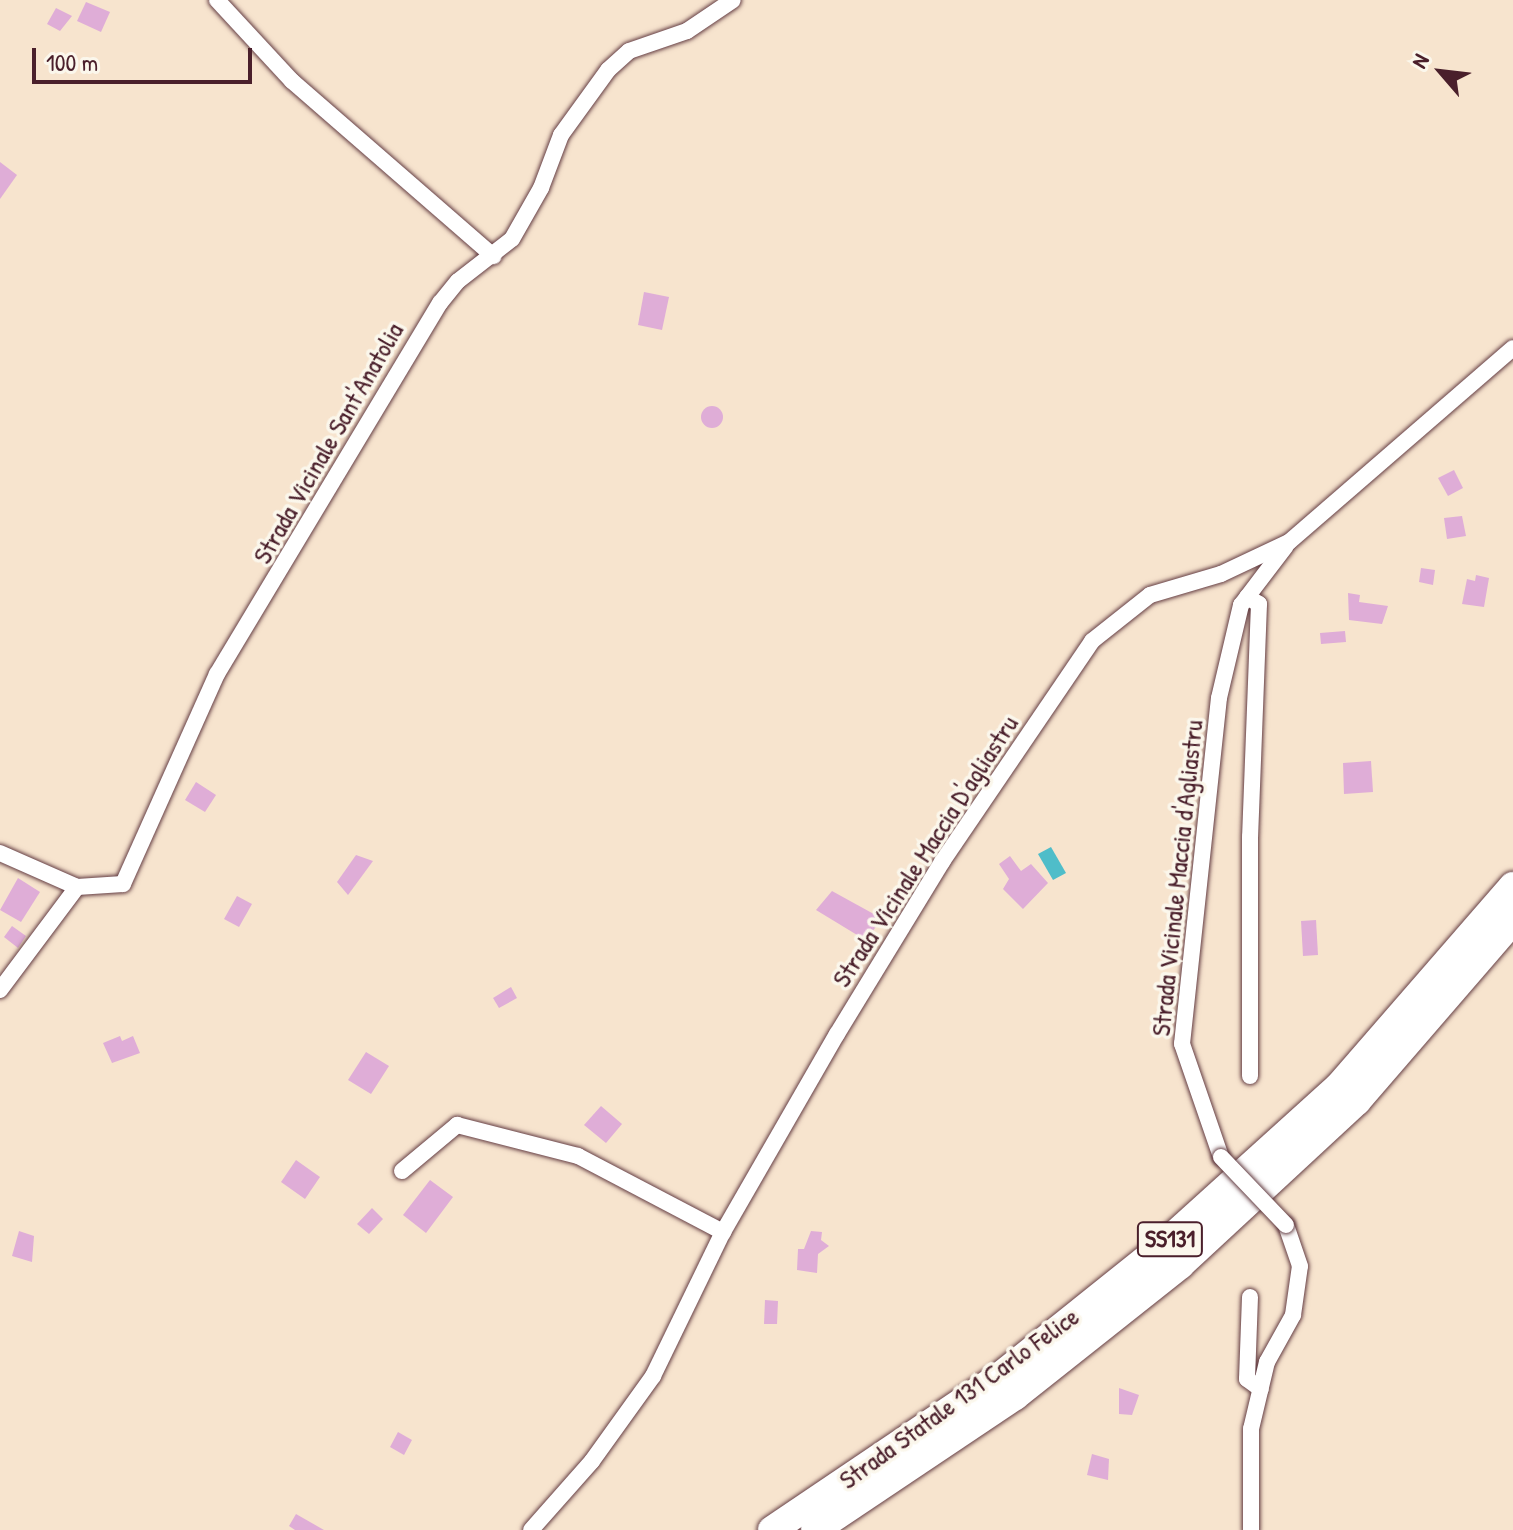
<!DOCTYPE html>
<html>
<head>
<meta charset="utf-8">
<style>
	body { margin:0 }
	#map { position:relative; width:1513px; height:1530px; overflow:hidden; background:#f7e4ce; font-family:"Patrick Hand",sans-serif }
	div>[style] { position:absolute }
	.water>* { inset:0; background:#4fbdc9 }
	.building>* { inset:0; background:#dfadd7 }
	.round { border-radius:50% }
	.roads { filter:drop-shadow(0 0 2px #643d43) drop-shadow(0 0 2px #643d43) }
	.street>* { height:16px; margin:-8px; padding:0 8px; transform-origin:8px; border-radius:8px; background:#fff }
	.highway>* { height:28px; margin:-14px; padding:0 14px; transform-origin:14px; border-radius:14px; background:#fff }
	.bridges { filter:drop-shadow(0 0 2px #643d43) drop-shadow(0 0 2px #643d43) }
	.street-bridge>* { height:16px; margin:-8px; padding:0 8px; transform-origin:8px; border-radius:8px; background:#fff }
	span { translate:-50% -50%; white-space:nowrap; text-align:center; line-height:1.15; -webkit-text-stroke:7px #fbf7ec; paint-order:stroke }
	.shield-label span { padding:2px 6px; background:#fbf7ec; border:2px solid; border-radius:6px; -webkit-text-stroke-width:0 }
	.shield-label { font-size:24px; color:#4a1f2b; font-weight:700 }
	.street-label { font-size:26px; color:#4a1f2b }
	.north { position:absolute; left:1401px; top:32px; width:80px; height:80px; -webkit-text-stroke:6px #fbf7ec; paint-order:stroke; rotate:298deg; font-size:22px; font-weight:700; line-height:32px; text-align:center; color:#4a1f2b }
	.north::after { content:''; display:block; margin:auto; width:28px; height:36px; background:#4a1f2b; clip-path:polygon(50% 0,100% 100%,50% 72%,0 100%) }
	.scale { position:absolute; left:32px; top:48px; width:220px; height:36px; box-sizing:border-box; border:4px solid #4a1f2b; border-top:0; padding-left:10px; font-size:24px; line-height:28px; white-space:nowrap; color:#4a1f2b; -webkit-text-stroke:6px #fbf7ec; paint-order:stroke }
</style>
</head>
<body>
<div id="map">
	<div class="water">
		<i style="clip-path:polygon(1051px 847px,1066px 873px,1053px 880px,1038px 854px)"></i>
	</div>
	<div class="building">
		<i style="clip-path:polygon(86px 2px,110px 12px,101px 32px,77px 21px)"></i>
		<i style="clip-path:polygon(56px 8px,72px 16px,60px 31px,47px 24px)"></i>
		<i style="clip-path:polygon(0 162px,17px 175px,0 199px)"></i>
		<i style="clip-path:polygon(644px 292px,669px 297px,662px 330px,638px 325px)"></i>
		<i class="round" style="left:701px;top:406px;width:22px;height:22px"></i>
		<i style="clip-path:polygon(1454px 470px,1463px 488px,1448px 496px,1438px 478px)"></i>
		<i style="clip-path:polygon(1462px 516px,1466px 536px,1447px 539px,1444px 518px)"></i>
		<i style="clip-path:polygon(1421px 568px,1435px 570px,1433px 585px,1419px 582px)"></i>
		<i style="clip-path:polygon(1476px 575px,1489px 578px,1484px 607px,1462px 604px,1467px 579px,1475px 581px)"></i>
		<i style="clip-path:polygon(1348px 593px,1360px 595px,1359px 602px,1388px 606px,1382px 624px,1349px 620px)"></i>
		<i style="clip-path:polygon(1345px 631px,1346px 642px,1321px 644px,1320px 633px)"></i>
		<i style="clip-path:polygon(1371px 761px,1373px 792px,1344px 794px,1343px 763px)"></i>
		<i style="clip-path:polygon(196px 782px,216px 795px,205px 812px,185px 800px)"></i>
		<i style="clip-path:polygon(356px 855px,373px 861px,348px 895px,337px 882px)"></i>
		<i style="clip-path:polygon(1010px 856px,1021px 871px,1031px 864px,1048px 883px,1023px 909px,1003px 889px,1009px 879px,999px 864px)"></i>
		<i style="clip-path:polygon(18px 878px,40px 892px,21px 922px,0 910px)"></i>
		<i style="clip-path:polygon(832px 891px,881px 918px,867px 941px,816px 910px)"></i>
		<i style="clip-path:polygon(237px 896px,252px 904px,239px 927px,224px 919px)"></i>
		<i style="clip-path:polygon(1316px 920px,1318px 955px,1303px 956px,1301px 921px)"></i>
		<i style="clip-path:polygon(12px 926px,26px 936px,18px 948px,4px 937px)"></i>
		<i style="clip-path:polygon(511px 987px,517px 998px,499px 1008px,493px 998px)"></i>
		<i style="clip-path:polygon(120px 1036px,122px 1041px,133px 1036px,140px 1053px,112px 1063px,103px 1043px)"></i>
		<i style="clip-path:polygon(366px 1052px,389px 1066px,371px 1094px,348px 1080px)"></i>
		<i style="clip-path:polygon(601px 1106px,622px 1124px,606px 1143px,584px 1125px)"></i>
		<i style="clip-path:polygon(296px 1160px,320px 1177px,305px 1199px,281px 1182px)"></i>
		<i style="clip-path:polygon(430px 1180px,453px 1197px,426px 1233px,403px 1215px)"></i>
		<i style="clip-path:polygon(372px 1208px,383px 1219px,369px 1234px,357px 1224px)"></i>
		<i style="clip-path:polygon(19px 1231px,34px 1236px,32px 1262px,12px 1256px)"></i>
		<i style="clip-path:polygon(811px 1231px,822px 1232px,821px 1240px,829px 1246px,818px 1254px,817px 1273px,797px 1270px,798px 1249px,804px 1249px)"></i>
		<i style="clip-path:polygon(765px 1300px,778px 1301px,777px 1324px,764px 1324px)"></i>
		<i style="clip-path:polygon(1119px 1388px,1139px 1395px,1132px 1415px,1119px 1414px)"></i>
		<i style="clip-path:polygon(398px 1432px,412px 1440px,404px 1455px,390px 1447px)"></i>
		<i style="clip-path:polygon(1092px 1454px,1109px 1459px,1108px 1480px,1087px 1475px)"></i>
		<i style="clip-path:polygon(296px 1514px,324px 1530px,295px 1530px,289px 1526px)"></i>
	</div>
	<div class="roads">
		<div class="street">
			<i style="left:217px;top:0;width:110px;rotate:47.2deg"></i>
			<i style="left:292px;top:81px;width:267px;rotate:41deg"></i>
			<i style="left:1247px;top:597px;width:14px;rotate:30deg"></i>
			<i style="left:1259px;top:604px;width:233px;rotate:92.2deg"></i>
			<i style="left:1250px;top:837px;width:239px;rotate:90deg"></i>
			<i style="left:0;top:853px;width:84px;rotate:23.8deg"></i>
			<i style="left:77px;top:887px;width:46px;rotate:-3.7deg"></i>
			<i style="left:123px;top:884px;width:230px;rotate:-65.9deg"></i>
			<i style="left:217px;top:674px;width:433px;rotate:-59deg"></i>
			<i style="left:440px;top:303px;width:28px;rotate:-51deg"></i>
			<i style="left:458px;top:281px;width:68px;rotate:-37.9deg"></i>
			<i style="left:512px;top:239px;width:59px;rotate:-60.4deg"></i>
			<i style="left:541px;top:188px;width:57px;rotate:-69.3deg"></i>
			<i style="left:561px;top:135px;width:80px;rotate:-54.1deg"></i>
			<i style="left:608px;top:70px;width:28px;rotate:-42deg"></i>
			<i style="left:629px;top:51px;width:61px;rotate:-19deg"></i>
			<i style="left:687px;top:31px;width:55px;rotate:-34deg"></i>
			<i style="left:0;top:990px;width:129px;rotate:-53.2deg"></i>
			<i style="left:1221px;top:1157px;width:120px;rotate:-109deg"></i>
			<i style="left:1182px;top:1044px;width:348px;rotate:-83.9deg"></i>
			<i style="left:1219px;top:698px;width:96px;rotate:-76.7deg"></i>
			<i style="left:1241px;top:605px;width:74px;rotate:-52.7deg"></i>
			<i style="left:402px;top:1171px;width:72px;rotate:-39.9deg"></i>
			<i style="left:457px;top:1125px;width:125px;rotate:14.4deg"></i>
			<i style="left:578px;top:1156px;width:164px;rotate:27.7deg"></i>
			<i style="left:1250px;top:1297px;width:82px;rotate:92.1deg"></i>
			<i style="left:1247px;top:1379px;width:17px;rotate:36deg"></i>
			<i style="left:531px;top:1530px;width:92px;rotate:-48.5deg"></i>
			<i style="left:592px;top:1461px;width:105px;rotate:-54.3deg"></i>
			<i style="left:653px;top:1376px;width:160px;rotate:-64.1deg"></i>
			<i style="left:723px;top:1232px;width:228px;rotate:-60.1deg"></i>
			<i style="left:837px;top:1034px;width:202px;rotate:-58.6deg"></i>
			<i style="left:942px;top:862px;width:267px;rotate:-55.8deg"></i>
			<i style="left:1092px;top:641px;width:74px;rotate:-38.4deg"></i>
			<i style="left:1150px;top:595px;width:74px;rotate:-16.5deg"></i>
			<i style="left:1221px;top:574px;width:75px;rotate:-25.2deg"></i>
			<i style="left:1289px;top:542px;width:296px;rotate:-40.9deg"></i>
			<i style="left:1251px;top:1530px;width:101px;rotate:-90deg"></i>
			<i style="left:1251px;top:1429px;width:69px;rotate:-76.6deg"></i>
			<i style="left:1267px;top:1362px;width:54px;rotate:-61deg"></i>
			<i style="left:1293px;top:1315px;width:49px;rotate:-81.9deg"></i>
			<i style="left:1300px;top:1266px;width:43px;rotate:-108.9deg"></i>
		</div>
		<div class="highway">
			<i style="left:772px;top:1530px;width:274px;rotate:-34deg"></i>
			<i style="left:999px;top:1377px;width:208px;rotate:-38.7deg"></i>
			<i style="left:1161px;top:1247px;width:240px;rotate:-42.1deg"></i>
			<i style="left:1339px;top:1086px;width:265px;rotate:-49deg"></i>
			<i style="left:815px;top:1530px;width:241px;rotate:-33.8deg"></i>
			<i style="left:1015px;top:1396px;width:211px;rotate:-38.4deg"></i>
			<i style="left:1180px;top:1265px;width:241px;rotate:-42.8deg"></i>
			<i style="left:1357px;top:1101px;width:239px;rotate:-49.2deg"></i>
		</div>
	</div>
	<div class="bridges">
		<div class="street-bridge">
			<i style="left:1221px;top:1157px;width:94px;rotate:46.3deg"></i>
		</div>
	</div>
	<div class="shield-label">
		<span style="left:1170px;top:1239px">SS131</span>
	</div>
	<div class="street-label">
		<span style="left:328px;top:443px;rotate:-60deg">Strada Vicinale Sant'Anatolia</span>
		<span style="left:925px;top:851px;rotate:-57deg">Strada Vicinale Maccia D'agliastru</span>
		<span style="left:1177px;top:878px;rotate:-84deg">Strada Vicinale Maccia d'Agliastru</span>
		<span style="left:959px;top:1398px;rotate:-36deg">Strada Statale 131 Carlo Felice</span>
	</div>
	<div class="north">N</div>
	<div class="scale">100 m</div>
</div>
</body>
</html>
